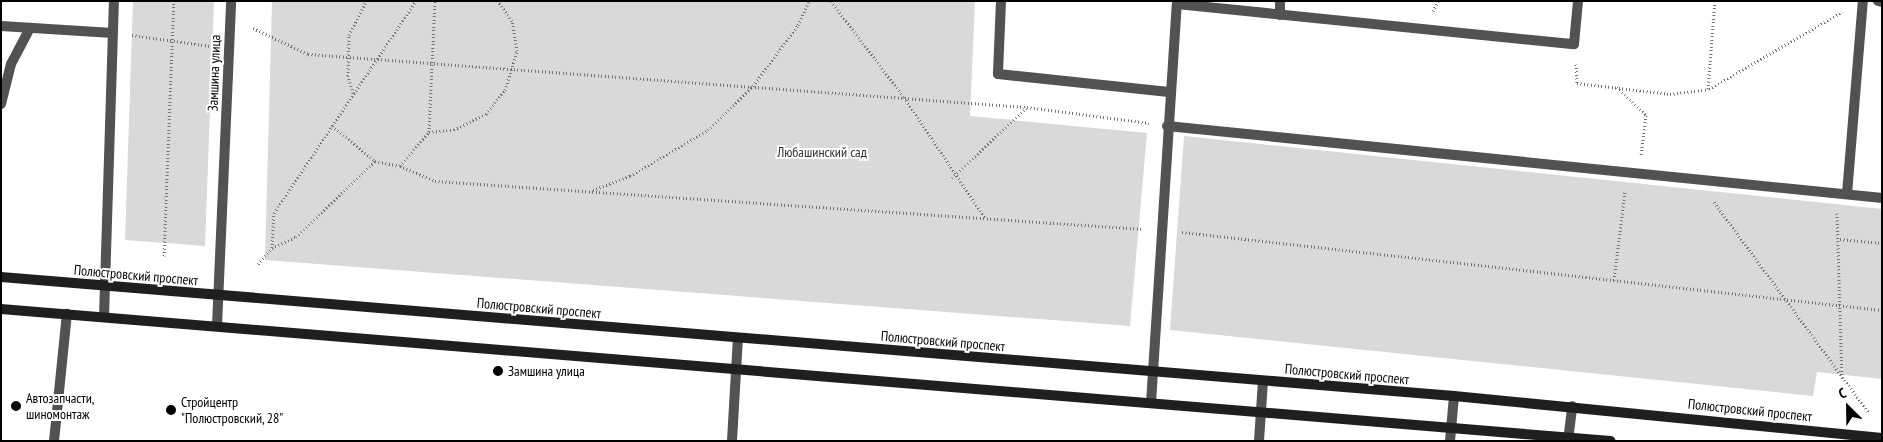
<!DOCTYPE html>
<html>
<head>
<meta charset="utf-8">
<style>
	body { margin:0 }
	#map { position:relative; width:1883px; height:442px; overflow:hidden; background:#fff; font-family:"PT Sans Narrow",sans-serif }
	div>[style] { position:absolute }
	.green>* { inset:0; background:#d9d9d9 }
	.path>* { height:3px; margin-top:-1.5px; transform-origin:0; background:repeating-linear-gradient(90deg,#747474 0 1px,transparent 0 3.5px) }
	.service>* { height:10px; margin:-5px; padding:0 5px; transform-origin:5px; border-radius:5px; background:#525252 }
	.tertiary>* { height:10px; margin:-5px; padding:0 5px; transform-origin:5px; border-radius:5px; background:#525252 }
	.secondary>* { height:10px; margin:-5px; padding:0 5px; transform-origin:5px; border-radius:5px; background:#1f1f1f }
	.dots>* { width:14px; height:14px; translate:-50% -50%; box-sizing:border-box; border:2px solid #fff; border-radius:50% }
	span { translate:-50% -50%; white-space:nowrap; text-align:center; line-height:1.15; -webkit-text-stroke:4px #fff; paint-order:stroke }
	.street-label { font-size:14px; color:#000 }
	.park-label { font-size:14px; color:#303030 }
	.poi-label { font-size:14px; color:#000 }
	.left { translate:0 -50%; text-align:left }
	.frame { position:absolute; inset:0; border:2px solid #000; pointer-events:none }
	.north { position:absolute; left:1823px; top:382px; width:50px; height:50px; -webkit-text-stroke:4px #fff; paint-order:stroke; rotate:337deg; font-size:14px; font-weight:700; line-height:20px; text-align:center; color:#000 }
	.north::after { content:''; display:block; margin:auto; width:18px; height:22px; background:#000; clip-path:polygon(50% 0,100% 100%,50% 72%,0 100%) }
</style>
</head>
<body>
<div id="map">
	<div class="green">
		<i style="clip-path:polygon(133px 1px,214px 1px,205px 246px,125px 240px)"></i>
		<i style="clip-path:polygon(272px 1px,975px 1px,970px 116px,1147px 133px,1130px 326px,265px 260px)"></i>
		<i style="clip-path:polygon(1184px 136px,1882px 209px,1882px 379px,1817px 372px,1813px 396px,1170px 330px)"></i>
	</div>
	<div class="path">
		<i style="left:831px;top:1px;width:121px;rotate:52.8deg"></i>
		<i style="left:904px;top:97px;width:146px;rotate:56.2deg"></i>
		<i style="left:1433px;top:11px;width:11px;rotate:-63deg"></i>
		<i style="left:253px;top:28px;width:61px;rotate:25.3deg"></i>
		<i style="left:308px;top:54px;width:721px;rotate:4.22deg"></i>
		<i style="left:1027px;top:107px;width:123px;rotate:7.5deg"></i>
		<i style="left:132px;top:35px;width:79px;rotate:8deg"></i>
		<i style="left:1576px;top:64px;width:19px;rotate:87deg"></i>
		<i style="left:1577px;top:83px;width:94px;rotate:6.7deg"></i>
		<i style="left:1670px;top:94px;width:38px;rotate:-7deg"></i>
		<i style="left:1708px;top:89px;width:88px;rotate:-85.5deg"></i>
		<i style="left:1617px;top:87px;width:40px;rotate:44deg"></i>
		<i style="left:1646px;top:115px;width:40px;rotate:97.1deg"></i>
		<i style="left:1709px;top:89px;width:154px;rotate:-30.1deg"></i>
		<i style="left:353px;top:93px;width:18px;rotate:-106deg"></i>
		<i style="left:348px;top:76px;width:41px;rotate:-88.6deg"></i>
		<i style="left:349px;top:35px;width:38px;rotate:-63deg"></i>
		<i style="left:332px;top:126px;width:55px;rotate:39.1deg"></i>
		<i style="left:375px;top:161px;width:25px;rotate:11deg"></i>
		<i style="left:400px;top:166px;width:38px;rotate:23deg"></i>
		<i style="left:435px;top:181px;width:710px;rotate:3.88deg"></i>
		<i style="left:429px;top:132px;width:25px;rotate:-5deg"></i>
		<i style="left:454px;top:130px;width:36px;rotate:-27deg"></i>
		<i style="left:486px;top:114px;width:31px;rotate:-52deg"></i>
		<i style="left:505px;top:90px;width:41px;rotate:-72.9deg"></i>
		<i style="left:517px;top:51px;width:30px;rotate:-99deg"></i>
		<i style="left:512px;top:21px;width:24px;rotate:-125deg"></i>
		<i style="left:400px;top:166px;width:45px;rotate:-49.5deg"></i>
		<i style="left:429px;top:132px;width:131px;rotate:-87.4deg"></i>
		<i style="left:952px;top:178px;width:102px;rotate:-43.4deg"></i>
		<i style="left:593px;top:190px;width:40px;rotate:-21deg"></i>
		<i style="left:630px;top:176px;width:91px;rotate:-30.5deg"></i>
		<i style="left:708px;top:130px;width:63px;rotate:-44.4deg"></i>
		<i style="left:753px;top:86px;width:76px;rotate:-53.6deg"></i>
		<i style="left:798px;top:25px;width:26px;rotate:-65deg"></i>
		<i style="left:1714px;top:202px;width:262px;rotate:53.7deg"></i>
		<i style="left:1837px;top:213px;width:165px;rotate:88.3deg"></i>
		<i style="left:1182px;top:232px;width:704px;rotate:6.36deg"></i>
		<i style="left:1840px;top:239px;width:42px;rotate:5.4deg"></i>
		<i style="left:272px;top:248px;width:35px;rotate:-87deg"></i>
		<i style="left:274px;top:213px;width:255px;rotate:-56.2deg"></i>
		<i style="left:164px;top:256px;width:255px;rotate:-87.8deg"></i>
		<i style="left:258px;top:264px;width:21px;rotate:-49deg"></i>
		<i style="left:272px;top:248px;width:26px;rotate:-25deg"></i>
		<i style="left:296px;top:237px;width:110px;rotate:-43.9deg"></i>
		<i style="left:1614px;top:280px;width:89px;rotate:-82.9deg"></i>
	</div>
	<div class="service">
		<i style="left:1001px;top:1px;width:73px;rotate:92.4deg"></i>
		<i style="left:998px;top:74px;width:172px;rotate:6deg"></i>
		<i style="left:1878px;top:1px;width:4px;rotate:14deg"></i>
		<i style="left:1280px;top:15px;width:14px;rotate:-90deg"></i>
		<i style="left:1px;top:26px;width:112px;rotate:3.6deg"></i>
		<i style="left:1px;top:104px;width:41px;rotate:-76deg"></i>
		<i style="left:11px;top:64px;width:41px;rotate:-62.2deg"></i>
		<i style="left:1167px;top:126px;width:719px;rotate:5.75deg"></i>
		<i style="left:1847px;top:194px;width:194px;rotate:-85.3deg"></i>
		<i style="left:1151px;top:403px;width:400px;rotate:-86.3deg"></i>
		<i style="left:1177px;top:4px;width:399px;rotate:5.8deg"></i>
		<i style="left:1574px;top:44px;width:43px;rotate:-84.7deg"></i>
		<i style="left:54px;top:441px;width:128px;rotate:-84.2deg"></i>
		<i style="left:732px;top:441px;width:103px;rotate:-86.7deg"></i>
		<i style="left:1259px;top:441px;width:60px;rotate:-86.2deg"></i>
		<i style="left:1450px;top:441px;width:45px;rotate:-84.9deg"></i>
		<i style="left:1568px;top:441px;width:35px;rotate:-83deg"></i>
	</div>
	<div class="tertiary">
		<i style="left:104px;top:317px;width:316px;rotate:-88.2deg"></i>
		<i style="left:217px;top:326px;width:325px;rotate:-87.5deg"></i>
	</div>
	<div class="secondary">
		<i style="left:1px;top:277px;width:1458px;rotate:4.68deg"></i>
		<i style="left:1454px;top:396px;width:430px;rotate:5.6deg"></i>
		<i style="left:1px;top:309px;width:1615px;rotate:4.69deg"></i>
	</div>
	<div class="dots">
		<i style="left:498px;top:371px;background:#000"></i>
		<i style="left:16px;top:406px;background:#000"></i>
		<i style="left:171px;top:410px;background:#000"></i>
	</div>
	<div class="street-label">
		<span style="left:214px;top:73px;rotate:-88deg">Замшина улица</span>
		<span style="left:136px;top:275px;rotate:5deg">Полюстровский проспект</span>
		<span style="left:539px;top:308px;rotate:5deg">Полюстровский проспект</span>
		<span style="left:943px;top:341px;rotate:5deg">Полюстровский проспект</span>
		<span style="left:1347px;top:374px;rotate:5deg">Полюстровский проспект</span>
		<span style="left:1750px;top:410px;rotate:6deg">Полюстровский проспект</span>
	</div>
	<div class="park-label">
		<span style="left:822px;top:152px">Любашинский сад</span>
	</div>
	<div class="poi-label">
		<span class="left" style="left:508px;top:371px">Замшина улица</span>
		<span class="left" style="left:26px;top:406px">Автозапчасти,<br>шиномонтаж</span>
		<span class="left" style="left:181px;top:410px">Стройцентр<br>"Полюстровский, 28"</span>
	</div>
	<div class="frame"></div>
	<div class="north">С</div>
</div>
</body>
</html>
